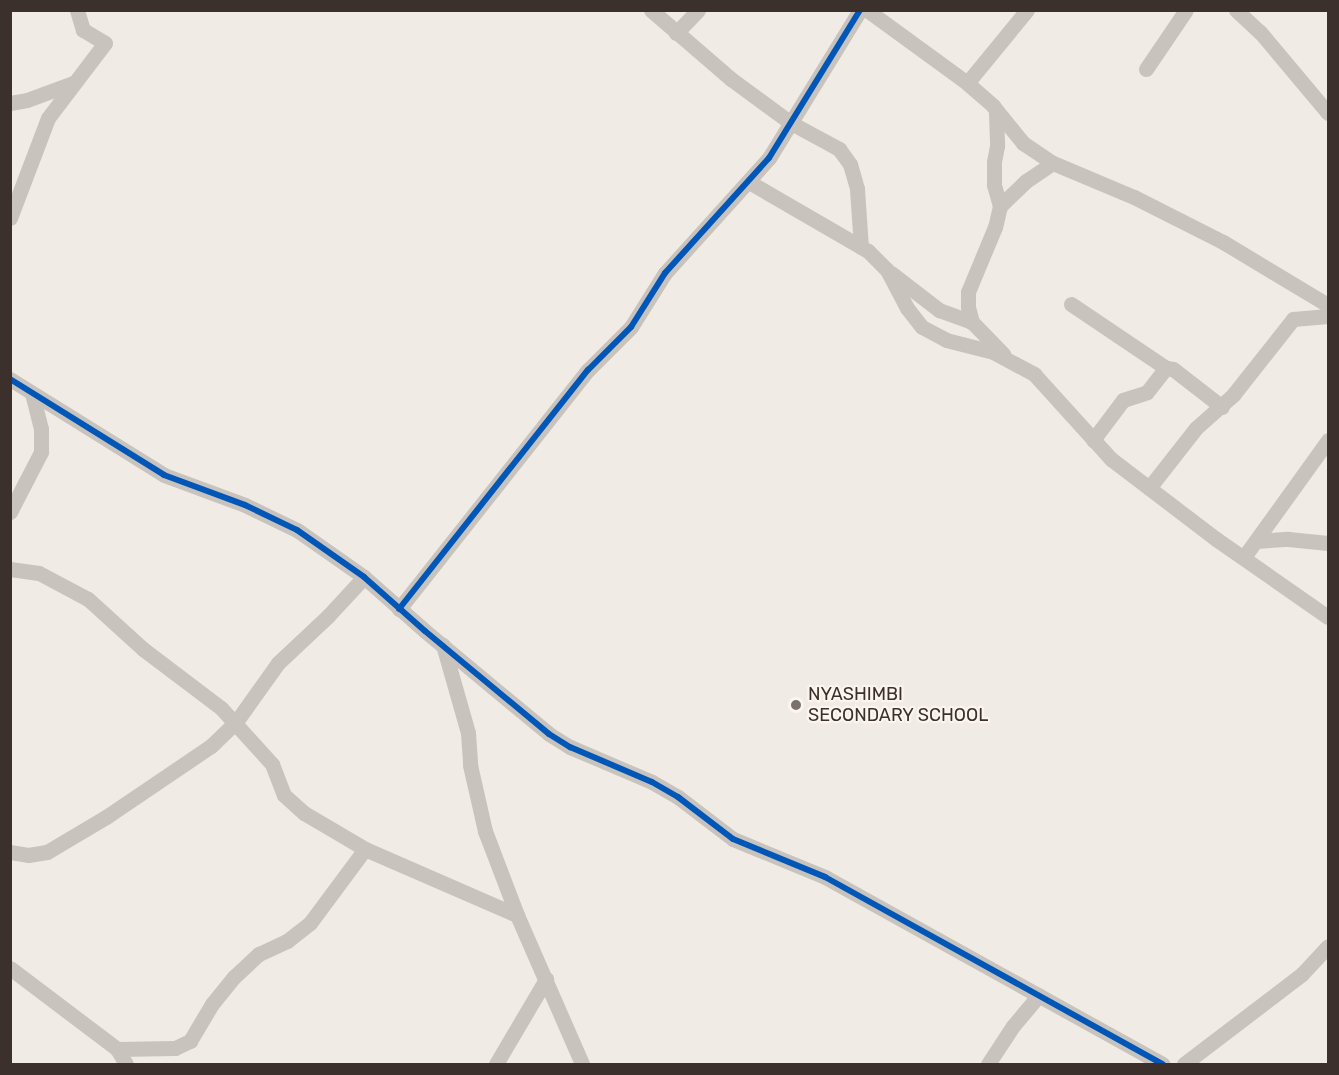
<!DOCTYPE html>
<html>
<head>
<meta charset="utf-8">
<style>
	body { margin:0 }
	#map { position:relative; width:1339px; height:1075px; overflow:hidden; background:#f0ebe5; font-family:Rubik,sans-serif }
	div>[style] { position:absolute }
	.minor>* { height:15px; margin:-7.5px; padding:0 7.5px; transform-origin:7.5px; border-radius:7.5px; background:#c9c3be }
	.cycleway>* { height:6px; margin:-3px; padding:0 3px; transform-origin:3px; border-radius:3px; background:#0057b8 }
	.dots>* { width:16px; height:16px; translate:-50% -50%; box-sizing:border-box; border:3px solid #fbf5ee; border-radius:50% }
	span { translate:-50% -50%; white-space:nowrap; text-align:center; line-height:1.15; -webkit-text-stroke:4.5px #fbf5ee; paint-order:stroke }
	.poi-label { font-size:18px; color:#3b302b }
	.left { translate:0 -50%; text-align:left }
	.frame { position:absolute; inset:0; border:12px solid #3b302b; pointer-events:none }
</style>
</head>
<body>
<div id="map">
	<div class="minor">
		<i style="left:651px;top:10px;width:106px;rotate:40.8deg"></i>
		<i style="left:731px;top:79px;width:74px;rotate:36.3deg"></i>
		<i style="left:791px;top:123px;width:55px;rotate:28.4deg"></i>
		<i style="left:839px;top:149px;width:19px;rotate:54deg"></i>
		<i style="left:850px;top:164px;width:26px;rotate:74deg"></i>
		<i style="left:857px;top:189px;width:58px;rotate:86.1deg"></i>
		<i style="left:867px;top:10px;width:124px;rotate:36.1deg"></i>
		<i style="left:1027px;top:10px;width:94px;rotate:129.4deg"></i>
		<i style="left:967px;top:83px;width:35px;rotate:41deg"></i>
		<i style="left:993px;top:106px;width:48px;rotate:51deg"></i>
		<i style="left:1023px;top:143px;width:36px;rotate:34deg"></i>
		<i style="left:1053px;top:163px;width:88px;rotate:22.8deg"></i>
		<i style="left:1134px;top:197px;width:100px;rotate:26.8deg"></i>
		<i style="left:1223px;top:242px;width:122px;rotate:31deg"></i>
		<i style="left:1236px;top:10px;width:33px;rotate:43deg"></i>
		<i style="left:1260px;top:32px;width:106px;rotate:50deg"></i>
		<i style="left:676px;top:33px;width:32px;rotate:-46deg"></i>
		<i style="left:1146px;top:69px;width:71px;rotate:-55.9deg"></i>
		<i style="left:10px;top:103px;width:17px;rotate:-10deg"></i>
		<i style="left:27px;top:100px;width:49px;rotate:-20.3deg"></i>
		<i style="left:996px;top:113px;width:33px;rotate:88deg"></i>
		<i style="left:997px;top:146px;width:16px;rotate:101deg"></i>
		<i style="left:994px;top:162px;width:23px;rotate:90deg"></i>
		<i style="left:994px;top:185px;width:22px;rotate:74deg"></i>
		<i style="left:1000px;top:206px;width:22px;rotate:103deg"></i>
		<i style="left:995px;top:227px;width:70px;rotate:112.6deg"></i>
		<i style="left:968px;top:292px;width:15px;rotate:90deg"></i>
		<i style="left:968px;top:307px;width:16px;rotate:75deg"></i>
		<i style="left:972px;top:322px;width:45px;rotate:45.9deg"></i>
		<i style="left:749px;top:182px;width:138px;rotate:30.1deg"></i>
		<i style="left:868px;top:251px;width:27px;rotate:45deg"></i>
		<i style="left:887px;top:270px;width:43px;rotate:62.2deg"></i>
		<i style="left:907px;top:308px;width:24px;rotate:52deg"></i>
		<i style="left:922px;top:327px;width:27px;rotate:28deg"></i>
		<i style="left:946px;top:340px;width:49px;rotate:14.3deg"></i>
		<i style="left:993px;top:352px;width:47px;rotate:28.2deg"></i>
		<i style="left:1034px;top:374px;width:115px;rotate:47.8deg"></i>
		<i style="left:1111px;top:459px;width:132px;rotate:37.3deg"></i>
		<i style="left:1216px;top:539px;width:136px;rotate:34.9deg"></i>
		<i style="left:1000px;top:206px;width:36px;rotate:-44deg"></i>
		<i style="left:1026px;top:181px;width:32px;rotate:-34deg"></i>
		<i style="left:10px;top:218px;width:107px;rotate:-69.2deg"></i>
		<i style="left:48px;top:118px;width:94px;rotate:-52.8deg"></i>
		<i style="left:105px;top:43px;width:26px;rotate:-149deg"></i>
		<i style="left:83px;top:30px;width:21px;rotate:-107deg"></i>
		<i style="left:891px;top:273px;width:61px;rotate:37.6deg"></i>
		<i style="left:939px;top:310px;width:35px;rotate:20deg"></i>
		<i style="left:1071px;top:304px;width:115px;rotate:34deg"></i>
		<i style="left:10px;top:379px;width:181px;rotate:31.9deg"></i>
		<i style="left:164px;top:475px;width:86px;rotate:20.3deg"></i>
		<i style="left:245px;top:505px;width:58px;rotate:25.7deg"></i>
		<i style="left:297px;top:530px;width:82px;rotate:35deg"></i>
		<i style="left:364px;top:577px;width:81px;rotate:41.5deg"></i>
		<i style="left:425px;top:631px;width:161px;rotate:39.7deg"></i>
		<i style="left:549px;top:734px;width:25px;rotate:32deg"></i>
		<i style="left:570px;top:747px;width:89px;rotate:23.1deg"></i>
		<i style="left:652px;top:782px;width:30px;rotate:30deg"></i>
		<i style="left:678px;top:797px;width:69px;rotate:37.4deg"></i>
		<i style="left:733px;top:839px;width:100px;rotate:22.4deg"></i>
		<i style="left:825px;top:877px;width:386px;rotate:29deg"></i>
		<i style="left:1093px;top:440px;width:50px;rotate:-53.1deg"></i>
		<i style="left:1123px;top:400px;width:25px;rotate:-18deg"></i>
		<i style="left:1147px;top:392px;width:31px;rotate:-52deg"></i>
		<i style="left:1166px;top:368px;width:7px;rotate:8deg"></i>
		<i style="left:1173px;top:369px;width:62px;rotate:37.8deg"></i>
		<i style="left:1149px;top:488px;width:76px;rotate:-51.9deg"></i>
		<i style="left:1196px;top:428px;width:50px;rotate:-41.7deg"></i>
		<i style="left:1233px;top:395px;width:97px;rotate:-51.7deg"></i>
		<i style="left:1293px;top:319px;width:35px;rotate:-5deg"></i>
		<i style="left:10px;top:512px;width:68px;rotate:-62.7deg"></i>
		<i style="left:41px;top:452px;width:23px;rotate:-90deg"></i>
		<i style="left:41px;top:429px;width:37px;rotate:-104deg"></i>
		<i style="left:1256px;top:541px;width:32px;rotate:-4deg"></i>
		<i style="left:1288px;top:539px;width:40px;rotate:5.7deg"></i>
		<i style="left:1244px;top:557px;width:144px;rotate:-54.3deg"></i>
		<i style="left:10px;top:569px;width:29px;rotate:8deg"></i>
		<i style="left:39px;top:573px;width:55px;rotate:28deg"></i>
		<i style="left:88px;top:599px;width:74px;rotate:42.3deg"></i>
		<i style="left:143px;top:649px;width:98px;rotate:37.1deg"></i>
		<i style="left:221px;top:708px;width:76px;rotate:47.7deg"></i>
		<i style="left:272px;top:764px;width:33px;rotate:69deg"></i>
		<i style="left:284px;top:795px;width:27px;rotate:42deg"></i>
		<i style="left:304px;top:813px;width:71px;rotate:30.5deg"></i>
		<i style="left:365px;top:849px;width:166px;rotate:23.5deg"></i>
		<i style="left:399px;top:609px;width:305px;rotate:-51.7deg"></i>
		<i style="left:588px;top:370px;width:61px;rotate:-45deg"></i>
		<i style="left:631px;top:327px;width:64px;rotate:-57.8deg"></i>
		<i style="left:665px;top:273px;width:155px;rotate:-47.9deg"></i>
		<i style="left:769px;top:158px;width:174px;rotate:-58.4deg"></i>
		<i style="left:443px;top:645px;width:91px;rotate:74.1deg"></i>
		<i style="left:468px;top:733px;width:32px;rotate:86deg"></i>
		<i style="left:470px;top:765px;width:68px;rotate:77.2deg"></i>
		<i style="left:485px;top:831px;width:90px;rotate:69.1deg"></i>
		<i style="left:517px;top:915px;width:163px;rotate:66.4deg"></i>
		<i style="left:10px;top:852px;width:18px;rotate:9deg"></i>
		<i style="left:28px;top:855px;width:19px;rotate:-9deg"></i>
		<i style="left:47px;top:852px;width:69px;rotate:-30.7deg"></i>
		<i style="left:106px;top:817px;width:127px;rotate:-34.1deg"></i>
		<i style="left:211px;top:746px;width:35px;rotate:-44deg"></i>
		<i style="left:236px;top:722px;width:72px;rotate:-54.6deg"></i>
		<i style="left:278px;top:663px;width:69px;rotate:-43.2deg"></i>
		<i style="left:328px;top:616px;width:53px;rotate:-47.3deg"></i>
		<i style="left:10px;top:968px;width:134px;rotate:37.1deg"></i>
		<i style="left:117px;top:1049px;width:17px;rotate:59deg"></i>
		<i style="left:117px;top:1049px;width:58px;rotate:-1deg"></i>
		<i style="left:175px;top:1048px;width:17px;rotate:-25deg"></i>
		<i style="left:190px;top:1041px;width:43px;rotate:-59.3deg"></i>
		<i style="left:212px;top:1004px;width:35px;rotate:-51deg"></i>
		<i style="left:234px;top:977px;width:34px;rotate:-43deg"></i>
		<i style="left:259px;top:954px;width:31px;rotate:-25deg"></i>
		<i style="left:287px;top:941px;width:29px;rotate:-38deg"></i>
		<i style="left:310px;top:923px;width:92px;rotate:-53.4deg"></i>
		<i style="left:496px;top:1064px;width:99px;rotate:-59.5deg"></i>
		<i style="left:988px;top:1064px;width:45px;rotate:-56.7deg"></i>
		<i style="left:1013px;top:1026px;width:40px;rotate:-50deg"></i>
		<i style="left:1184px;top:1064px;width:148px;rotate:-37.3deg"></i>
		<i style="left:1302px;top:974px;width:38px;rotate:-47deg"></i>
	</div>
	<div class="cycleway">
		<i style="left:10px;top:379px;width:181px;rotate:31.9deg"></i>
		<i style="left:164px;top:475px;width:86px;rotate:20.3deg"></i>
		<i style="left:245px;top:505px;width:58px;rotate:25.7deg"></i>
		<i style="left:297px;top:530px;width:82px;rotate:35deg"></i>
		<i style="left:364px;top:577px;width:81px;rotate:41.5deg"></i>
		<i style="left:425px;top:631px;width:161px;rotate:39.7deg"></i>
		<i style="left:549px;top:734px;width:25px;rotate:32deg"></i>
		<i style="left:570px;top:747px;width:89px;rotate:23.1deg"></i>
		<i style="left:652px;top:782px;width:30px;rotate:30deg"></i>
		<i style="left:678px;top:797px;width:69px;rotate:37.4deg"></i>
		<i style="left:733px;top:839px;width:100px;rotate:22.4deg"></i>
		<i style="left:825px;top:877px;width:386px;rotate:29deg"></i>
		<i style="left:399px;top:609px;width:305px;rotate:-51.7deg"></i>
		<i style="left:588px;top:370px;width:61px;rotate:-45deg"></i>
		<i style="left:631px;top:327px;width:64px;rotate:-57.8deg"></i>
		<i style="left:665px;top:273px;width:155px;rotate:-47.9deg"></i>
		<i style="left:769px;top:158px;width:174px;rotate:-58.4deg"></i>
	</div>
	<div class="dots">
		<i style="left:796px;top:705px;background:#7a716c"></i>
	</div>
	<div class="poi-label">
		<span class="left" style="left:808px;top:705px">NYASHIMBI<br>SECONDARY SCHOOL</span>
	</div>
	<div class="frame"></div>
</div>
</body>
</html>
